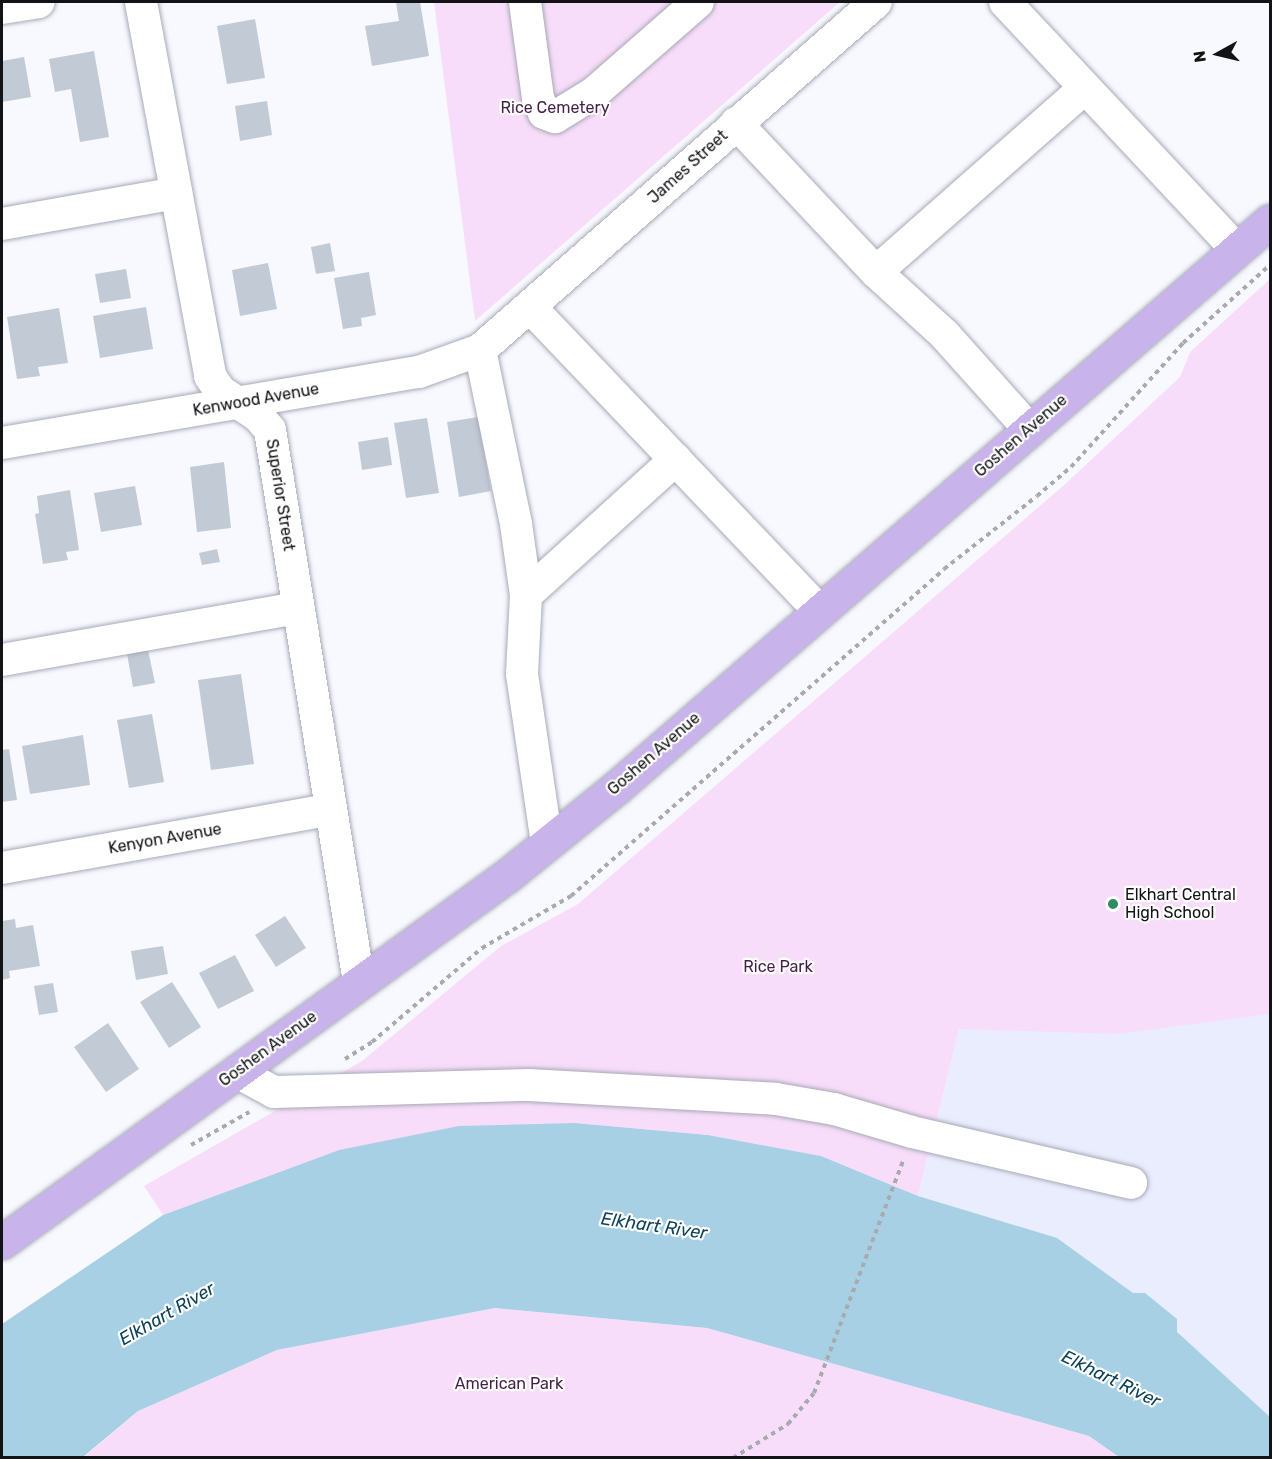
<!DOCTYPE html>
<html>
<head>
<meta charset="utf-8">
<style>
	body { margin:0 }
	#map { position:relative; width:1272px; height:1459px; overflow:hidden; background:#f8f9ff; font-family:Rubik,sans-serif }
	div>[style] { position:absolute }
	.built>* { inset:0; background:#eaedfe }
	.green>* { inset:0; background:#f8ddfa }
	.water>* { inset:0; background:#a8d0e5 }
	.building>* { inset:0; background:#c1cad5 }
	.path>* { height:4px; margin-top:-2px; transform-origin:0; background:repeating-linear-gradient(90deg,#a9aaaf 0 4.5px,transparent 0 9px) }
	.roads { filter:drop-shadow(0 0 2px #a7aab7) drop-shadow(0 0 2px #a7aab7) }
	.minor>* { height:32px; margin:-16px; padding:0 16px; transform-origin:16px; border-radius:16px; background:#fff }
	.major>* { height:33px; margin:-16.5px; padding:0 16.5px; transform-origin:16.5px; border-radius:16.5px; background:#c8b3eb }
	.dots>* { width:16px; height:16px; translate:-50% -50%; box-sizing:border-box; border:3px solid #fff; border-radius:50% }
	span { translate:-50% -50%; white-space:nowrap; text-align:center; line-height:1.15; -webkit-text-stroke:4.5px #fff; paint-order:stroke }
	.park-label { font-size:16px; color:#431f47 }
	.street-label { font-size:16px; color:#121317 }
	.poi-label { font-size:16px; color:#121317 }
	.left { translate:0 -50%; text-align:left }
	.water-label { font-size:18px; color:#0d4358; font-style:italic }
	.frame { position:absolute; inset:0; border:3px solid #121317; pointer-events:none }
	.north { position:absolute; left:1188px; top:24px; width:60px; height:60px; -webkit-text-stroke:4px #fff; paint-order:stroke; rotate:262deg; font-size:16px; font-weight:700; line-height:24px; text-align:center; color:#121317 }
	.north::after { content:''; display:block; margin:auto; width:21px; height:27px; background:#121317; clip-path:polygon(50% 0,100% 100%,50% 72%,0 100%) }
</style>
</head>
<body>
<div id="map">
	<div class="built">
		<i style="clip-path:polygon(1270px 550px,1270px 1417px,918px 1196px,959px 1029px)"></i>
	</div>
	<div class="green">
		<i style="clip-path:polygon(434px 2px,840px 2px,475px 321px)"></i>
		<i style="clip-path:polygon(1270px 279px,1270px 1014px,1118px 1034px,959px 1029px,918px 1196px,821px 1156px,708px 1135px,575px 1123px,339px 1150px,163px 1215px,144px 1186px,362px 1061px,501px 946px,578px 904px,1063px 486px,1180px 377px,1190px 352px)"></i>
		<i style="clip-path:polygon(495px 1308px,707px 1328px,1089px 1436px,1119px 1457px,83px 1458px,138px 1411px,277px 1350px)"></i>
	</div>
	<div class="water">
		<i style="clip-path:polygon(575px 1123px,708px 1135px,821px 1156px,918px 1196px,1057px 1238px,1133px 1293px,1145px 1293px,1177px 1319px,1177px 1332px,1270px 1417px,1270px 1457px,1119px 1457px,1089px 1436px,707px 1328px,495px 1308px,277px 1350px,138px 1411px,83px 1457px,2px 1457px,2px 1324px,163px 1215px,339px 1150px,459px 1126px)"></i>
	</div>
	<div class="building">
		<i style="clip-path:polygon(396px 2px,420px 2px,429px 56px,372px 66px,365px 26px,399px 21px)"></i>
		<i style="clip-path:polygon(255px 19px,265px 78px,227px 84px,217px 26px)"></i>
		<i style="clip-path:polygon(94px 51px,109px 137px,80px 142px,71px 89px,55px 92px,49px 59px)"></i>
		<i style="clip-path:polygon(24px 57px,31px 97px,2px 102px,2px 61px)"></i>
		<i style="clip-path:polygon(267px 101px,272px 135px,240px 141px,235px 106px)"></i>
		<i style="clip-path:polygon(330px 243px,335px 271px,316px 274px,311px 247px)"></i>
		<i style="clip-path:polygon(268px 263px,277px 309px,240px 316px,232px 270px)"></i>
		<i style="clip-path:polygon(126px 269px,131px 298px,100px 303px,95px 274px)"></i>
		<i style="clip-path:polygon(369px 272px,376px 315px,361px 318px,362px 326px,343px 329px,334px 278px)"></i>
		<i style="clip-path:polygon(146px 307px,153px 349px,100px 358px,93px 316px)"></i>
		<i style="clip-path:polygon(59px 308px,68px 363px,38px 367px,40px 376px,17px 379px,7px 317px)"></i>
		<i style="clip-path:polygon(478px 417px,491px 491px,459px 497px,447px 422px)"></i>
		<i style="clip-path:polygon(427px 418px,439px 493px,406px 498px,394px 423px)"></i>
		<i style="clip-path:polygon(388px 437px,392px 465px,362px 470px,358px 442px)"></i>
		<i style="clip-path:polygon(224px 462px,231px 528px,197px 532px,190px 467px)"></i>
		<i style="clip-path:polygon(135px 486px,142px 525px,101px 532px,94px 493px)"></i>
		<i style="clip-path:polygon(70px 490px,79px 550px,66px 552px,68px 560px,43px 564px,35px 514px,39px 513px,37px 496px)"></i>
		<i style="clip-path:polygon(217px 549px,220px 562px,202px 565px,199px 553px)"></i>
		<i style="clip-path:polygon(148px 650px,155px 683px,133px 687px,127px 654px)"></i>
		<i style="clip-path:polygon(241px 674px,254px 764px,211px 770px,198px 680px)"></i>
		<i style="clip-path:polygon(152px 714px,164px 782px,129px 788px,117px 720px)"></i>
		<i style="clip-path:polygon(83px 735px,90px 785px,30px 794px,22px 746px)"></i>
		<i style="clip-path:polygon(9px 749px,17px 800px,2px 802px,2px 750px)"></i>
		<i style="clip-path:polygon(285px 916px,306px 948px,276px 967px,255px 935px)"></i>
		<i style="clip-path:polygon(15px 919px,16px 928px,33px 925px,40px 966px,9px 971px,10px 978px,2px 980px,2px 921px)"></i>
		<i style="clip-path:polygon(163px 946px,168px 974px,136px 980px,131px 951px)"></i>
		<i style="clip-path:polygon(235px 955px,254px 991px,218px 1009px,199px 973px)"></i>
		<i style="clip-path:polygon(172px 982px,201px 1027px,169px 1048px,140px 1002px)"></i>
		<i style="clip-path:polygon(53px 983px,58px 1012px,39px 1015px,34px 986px)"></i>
		<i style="clip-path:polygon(108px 1023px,139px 1069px,106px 1092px,74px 1047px)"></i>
	</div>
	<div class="path">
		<i style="left:345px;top:1059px;width:32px;rotate:-32deg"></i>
		<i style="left:372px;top:1042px;width:145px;rotate:-40.5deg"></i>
		<i style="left:482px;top:948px;width:103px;rotate:-30.3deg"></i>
		<i style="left:571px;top:896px;width:496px;rotate:-41.2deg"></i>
		<i style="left:944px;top:569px;width:118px;rotate:-38.1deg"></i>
		<i style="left:1037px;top:496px;width:45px;rotate:-40.5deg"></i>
		<i style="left:1071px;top:467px;width:167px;rotate:-47.9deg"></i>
		<i style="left:1183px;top:343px;width:117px;rotate:-41.9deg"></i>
		<i style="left:191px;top:1145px;width:67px;rotate:-29.6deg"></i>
		<i style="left:733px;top:1458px;width:65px;rotate:-31.7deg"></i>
		<i style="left:788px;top:1424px;width:40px;rotate:-50deg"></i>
		<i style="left:814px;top:1393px;width:248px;rotate:-69deg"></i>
	</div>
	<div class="roads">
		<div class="minor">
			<i style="left:141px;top:2px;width:380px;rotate:79.5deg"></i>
			<i style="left:210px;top:376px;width:18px;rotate:56deg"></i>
			<i style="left:220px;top:391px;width:45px;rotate:33.3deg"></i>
			<i style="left:258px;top:416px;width:18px;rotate:49deg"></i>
			<i style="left:270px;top:430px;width:559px;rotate:80.84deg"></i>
			<i style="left:525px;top:2px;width:97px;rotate:82.3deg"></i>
			<i style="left:538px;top:98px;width:16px;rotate:68deg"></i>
			<i style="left:544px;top:113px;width:12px;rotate:20deg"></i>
			<i style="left:555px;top:117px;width:46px;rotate:-31.6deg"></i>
			<i style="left:594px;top:93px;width:138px;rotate:-41.2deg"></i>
			<i style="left:1005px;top:2px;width:340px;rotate:46.9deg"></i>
			<i style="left:2px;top:8px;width:37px;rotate:-9deg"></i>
			<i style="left:736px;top:123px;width:204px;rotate:46.8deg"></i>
			<i style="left:876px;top:272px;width:92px;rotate:42.4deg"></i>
			<i style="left:944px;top:334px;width:127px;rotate:48.2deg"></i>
			<i style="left:2px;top:224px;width:177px;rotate:-10.1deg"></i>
			<i style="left:876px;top:272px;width:278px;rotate:-41.4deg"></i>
			<i style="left:531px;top:308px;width:419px;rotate:46.4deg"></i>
			<i style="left:480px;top:350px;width:178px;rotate:78.3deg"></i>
			<i style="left:516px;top:524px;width:72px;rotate:82deg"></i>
			<i style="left:526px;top:595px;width:79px;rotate:92.9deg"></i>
			<i style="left:522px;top:674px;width:171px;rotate:81.6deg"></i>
			<i style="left:2px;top:443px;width:423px;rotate:-9.7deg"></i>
			<i style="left:419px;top:372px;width:65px;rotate:-19.8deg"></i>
			<i style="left:480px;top:350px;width:527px;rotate:-41.31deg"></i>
			<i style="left:526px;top:595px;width:202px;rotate:-42.2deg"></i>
			<i style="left:2px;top:660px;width:301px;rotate:-10deg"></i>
			<i style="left:2px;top:868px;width:332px;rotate:-10.1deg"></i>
			<i style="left:237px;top:1072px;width:42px;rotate:28.4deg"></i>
			<i style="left:274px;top:1092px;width:255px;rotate:-1.6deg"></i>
			<i style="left:529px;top:1085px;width:247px;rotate:3.2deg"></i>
			<i style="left:776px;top:1099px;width:59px;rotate:9.8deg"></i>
			<i style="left:834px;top:1109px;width:81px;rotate:16.4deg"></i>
			<i style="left:912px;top:1132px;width:225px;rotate:13.1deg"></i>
		</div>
		<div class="major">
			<i style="left:2px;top:1242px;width:625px;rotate:-35.95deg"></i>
			<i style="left:508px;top:875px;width:140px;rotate:-38.9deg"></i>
			<i style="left:617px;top:787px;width:864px;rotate:-40.92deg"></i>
		</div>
	</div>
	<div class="dots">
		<i style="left:1113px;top:904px;background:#308b61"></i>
	</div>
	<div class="park-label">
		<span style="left:555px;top:108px">Rice Cemetery</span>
		<span style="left:778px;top:967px">Rice Park</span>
		<span style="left:509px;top:1384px">American Park</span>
	</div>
	<div class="street-label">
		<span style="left:688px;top:167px;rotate:-42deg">James Street</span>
		<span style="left:256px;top:400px;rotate:-10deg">Kenwood Avenue</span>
		<span style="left:1021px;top:436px;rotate:-41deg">Goshen Avenue</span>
		<span style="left:280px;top:495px;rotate:81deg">Superior Street</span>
		<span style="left:654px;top:754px;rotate:-41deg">Goshen Avenue</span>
		<span style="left:165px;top:839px;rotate:-10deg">Kenyon Avenue</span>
		<span style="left:268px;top:1049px;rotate:-36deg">Goshen Avenue</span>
	</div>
	<div class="poi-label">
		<span class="left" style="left:1125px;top:904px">Elkhart Central<br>High School</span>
	</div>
	<div class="water-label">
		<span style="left:654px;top:1226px;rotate:8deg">Elkhart River</span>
		<span style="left:167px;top:1314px;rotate:-30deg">Elkhart River</span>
		<span style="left:1111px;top:1379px;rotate:26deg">Elkhart River</span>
	</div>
	<div class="frame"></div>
	<div class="north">N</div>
</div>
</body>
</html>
